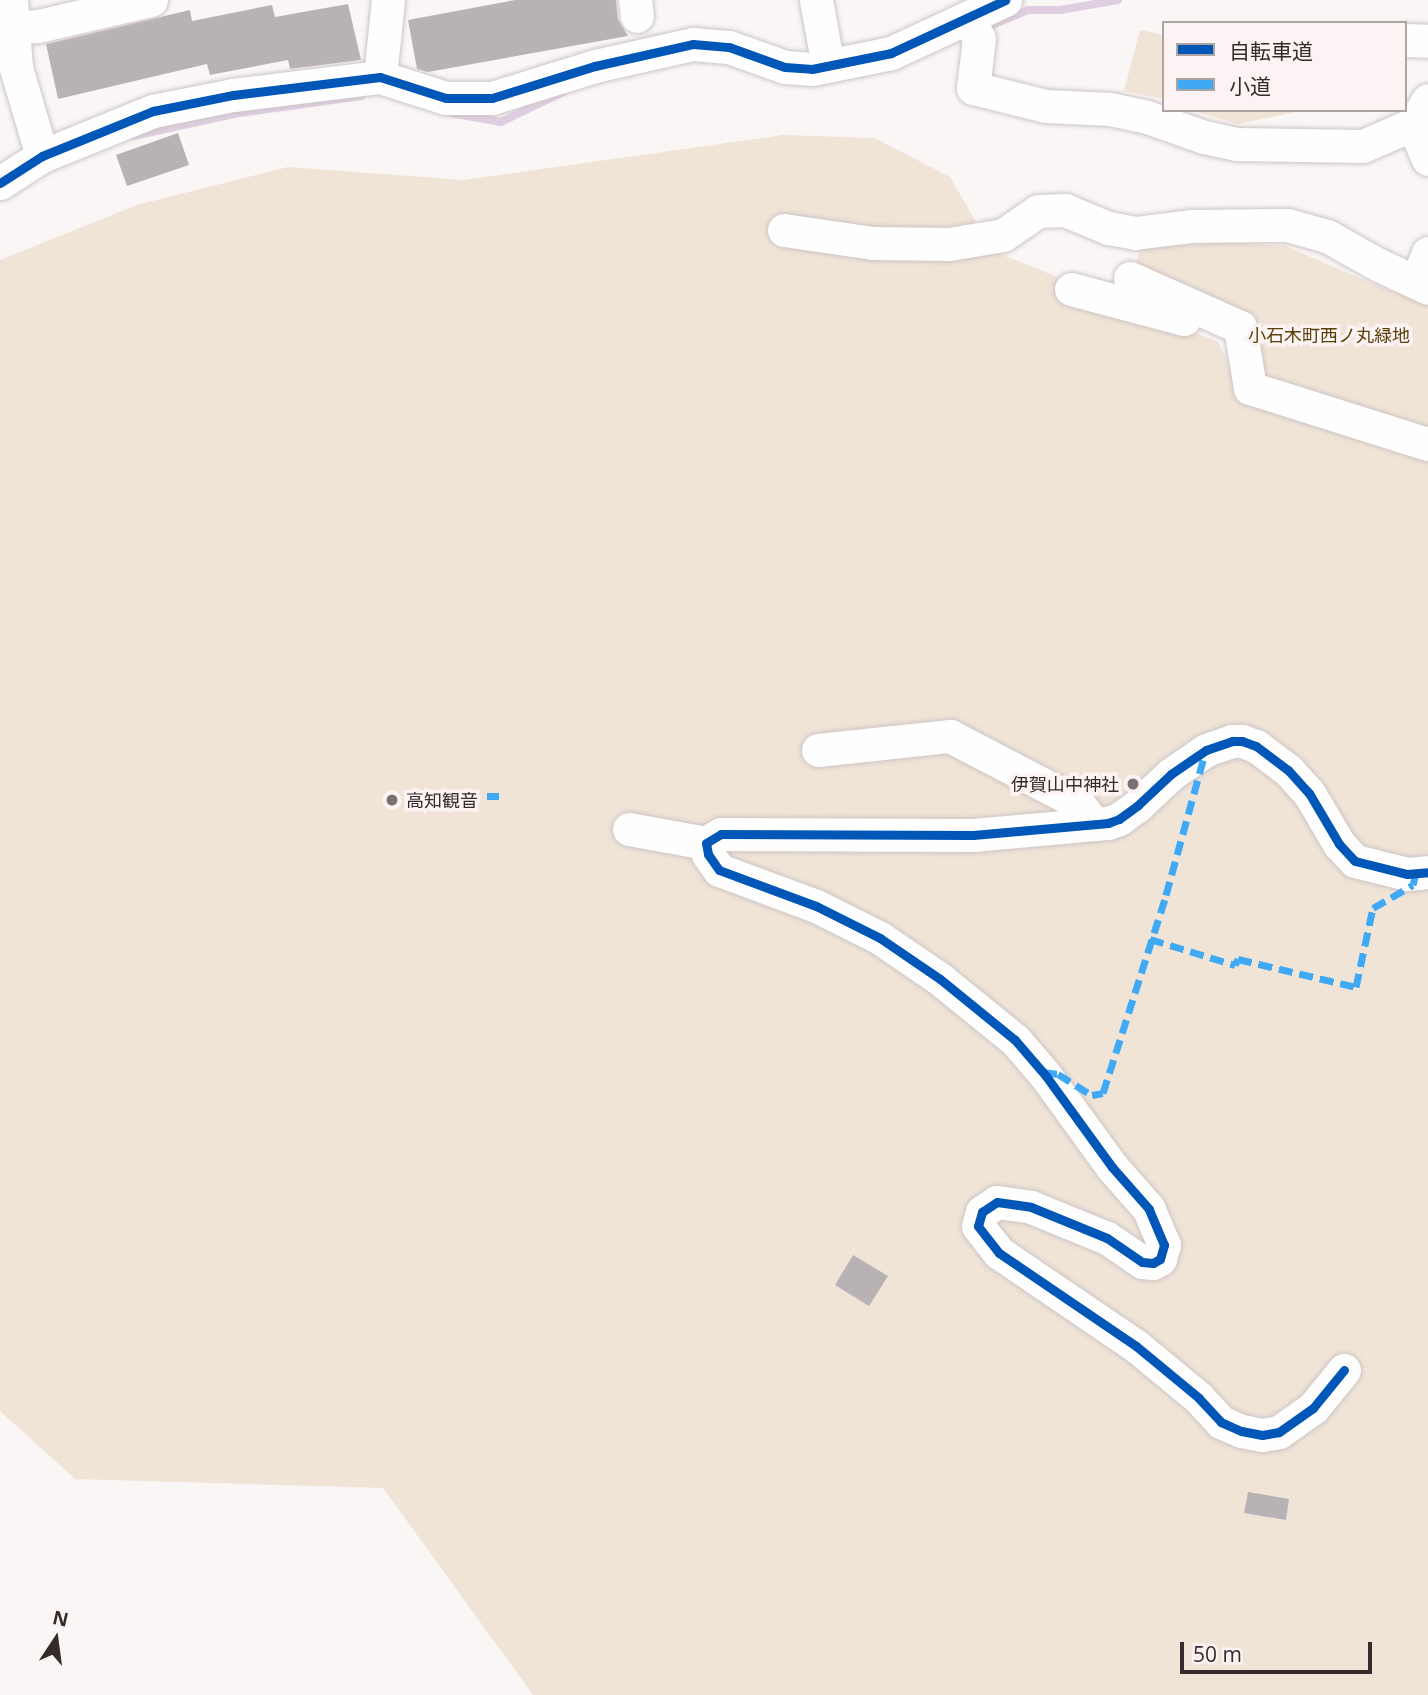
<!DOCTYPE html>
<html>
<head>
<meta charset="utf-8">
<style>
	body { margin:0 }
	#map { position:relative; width:1428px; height:1695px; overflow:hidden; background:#faf6f6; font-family:"Open Sans","Noto Sans JP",sans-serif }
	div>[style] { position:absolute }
	.green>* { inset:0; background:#f0e4d7 }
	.stream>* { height:8px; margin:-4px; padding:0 4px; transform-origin:4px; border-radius:4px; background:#dfcee2 }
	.building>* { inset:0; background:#b9b2b5 }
	.roads { filter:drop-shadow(0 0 2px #cdc5c5) drop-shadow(0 0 2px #cdc5c5) }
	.minor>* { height:33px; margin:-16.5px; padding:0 16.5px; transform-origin:16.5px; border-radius:16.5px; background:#fefefe }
	.quiet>* { height:7px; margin-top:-3.5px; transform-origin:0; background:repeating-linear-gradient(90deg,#3fa9f5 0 14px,transparent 0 21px) }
	.cycleway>* { height:9px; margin:-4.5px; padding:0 4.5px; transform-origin:4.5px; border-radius:4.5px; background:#0057b8 }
	.dots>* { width:19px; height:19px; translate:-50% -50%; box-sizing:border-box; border:4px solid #fcf4f4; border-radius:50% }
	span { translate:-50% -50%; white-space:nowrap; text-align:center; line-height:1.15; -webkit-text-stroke:7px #fcf4f4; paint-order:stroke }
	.park-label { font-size:18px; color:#5b3f08 }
	.poi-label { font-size:18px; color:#372a2a }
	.right { translate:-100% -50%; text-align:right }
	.left { translate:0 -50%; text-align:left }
	.legend { position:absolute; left:1162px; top:21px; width:245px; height:91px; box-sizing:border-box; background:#fcf4f4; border:2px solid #ada3a3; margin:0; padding:9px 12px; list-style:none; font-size:21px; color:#372a2a }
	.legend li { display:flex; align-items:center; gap:14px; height:35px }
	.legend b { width:35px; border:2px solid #ada3a3 }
	.north { position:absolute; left:21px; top:1604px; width:70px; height:70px; -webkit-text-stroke:5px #fcf4f4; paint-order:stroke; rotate:13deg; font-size:19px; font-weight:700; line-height:28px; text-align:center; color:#372a2a }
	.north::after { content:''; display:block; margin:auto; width:24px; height:32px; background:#372a2a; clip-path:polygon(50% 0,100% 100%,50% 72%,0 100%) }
	.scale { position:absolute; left:1180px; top:1642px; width:192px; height:32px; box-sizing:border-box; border:4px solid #372a2a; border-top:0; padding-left:9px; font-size:21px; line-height:24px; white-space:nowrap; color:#372a2a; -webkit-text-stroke:5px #fcf4f4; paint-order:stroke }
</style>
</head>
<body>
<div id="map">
	<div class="green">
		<i style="clip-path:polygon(1140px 30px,1164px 35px,1164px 99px,1124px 91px)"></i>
		<i style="clip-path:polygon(1191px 110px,1305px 110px,1238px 124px)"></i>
		<i style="clip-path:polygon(783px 135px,875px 138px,950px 177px,993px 251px,1218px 342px,1241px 388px,1428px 454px,1428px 1695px,533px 1695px,383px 1488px,75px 1479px,0 1411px,0 260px,137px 205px,288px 167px,463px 180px)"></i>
		<i style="clip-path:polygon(1200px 241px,1285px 246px,1388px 290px,1421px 300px,1428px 306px,1428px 433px,1260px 381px,1255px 315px,1180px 291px,1134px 270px,1142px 242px)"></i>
	</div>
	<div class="stream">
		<i style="left:982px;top:29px;width:50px;rotate:-22.4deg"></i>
		<i style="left:1028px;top:10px;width:32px"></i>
		<i style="left:1060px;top:10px;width:59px;rotate:-9.8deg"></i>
		<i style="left:451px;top:113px;width:51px;rotate:10.2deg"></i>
		<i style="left:501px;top:122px;width:69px;rotate:-25.8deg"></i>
		<i style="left:133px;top:136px;width:108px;rotate:-12.2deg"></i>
		<i style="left:239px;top:113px;width:123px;rotate:-7.9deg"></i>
	</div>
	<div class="building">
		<i style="clip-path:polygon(515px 0,616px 0,618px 19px,628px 36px,428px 72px,417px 69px,408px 20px)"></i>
		<i style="clip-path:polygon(348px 4px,361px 60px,290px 69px,288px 60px,210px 75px,207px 64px,58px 99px,46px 44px,190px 10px,192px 21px,272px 5px,275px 17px)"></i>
		<i style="clip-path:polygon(178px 133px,189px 165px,127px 186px,116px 155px)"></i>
		<i style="clip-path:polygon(853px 1255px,888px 1276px,869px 1306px,835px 1285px)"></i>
		<i style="clip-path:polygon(1248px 1492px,1289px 1499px,1286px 1520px,1244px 1513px)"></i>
	</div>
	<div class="roads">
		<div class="minor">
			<i style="left:11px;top:0;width:68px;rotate:85.8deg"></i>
			<i style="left:16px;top:68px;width:92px;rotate:73.5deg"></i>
			<i style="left:635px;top:0;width:16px;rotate:83deg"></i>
			<i style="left:816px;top:0;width:67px;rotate:79.7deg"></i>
			<i style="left:969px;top:18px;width:23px;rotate:65deg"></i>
			<i style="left:979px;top:39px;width:49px;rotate:97deg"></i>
			<i style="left:973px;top:88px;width:75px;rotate:13.9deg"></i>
			<i style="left:1046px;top:106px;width:64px;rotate:2.7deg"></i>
			<i style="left:1110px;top:109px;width:38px;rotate:12deg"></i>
			<i style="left:1147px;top:117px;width:60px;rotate:19.3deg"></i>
			<i style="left:1204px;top:137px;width:33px;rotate:12deg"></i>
			<i style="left:1236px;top:144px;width:127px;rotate:0.9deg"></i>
			<i style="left:1363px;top:146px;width:55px;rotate:-23.7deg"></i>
			<i style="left:1413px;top:124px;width:28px;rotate:-58deg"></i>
			<i style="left:13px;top:27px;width:25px;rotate:-2deg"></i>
			<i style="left:38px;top:26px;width:116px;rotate:-13deg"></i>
			<i style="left:1405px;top:40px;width:23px;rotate:2deg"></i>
			<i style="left:380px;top:77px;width:77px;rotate:-84.1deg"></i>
			<i style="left:1413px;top:124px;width:38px;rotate:67deg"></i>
			<i style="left:0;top:183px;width:50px;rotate:-32.7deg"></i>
			<i style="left:42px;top:156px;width:120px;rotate:-22.1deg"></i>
			<i style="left:153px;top:111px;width:82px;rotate:-11.3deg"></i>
			<i style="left:233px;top:95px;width:148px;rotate:-7deg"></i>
			<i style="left:380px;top:77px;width:69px;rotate:17.7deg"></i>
			<i style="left:446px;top:98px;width:46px"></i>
			<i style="left:492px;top:98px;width:108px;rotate:-17.3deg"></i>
			<i style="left:595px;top:66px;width:100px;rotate:-12.7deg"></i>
			<i style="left:693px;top:44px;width:36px;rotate:5deg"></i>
			<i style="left:729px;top:47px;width:59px;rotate:19.7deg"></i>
			<i style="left:785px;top:67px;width:27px;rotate:4deg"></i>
			<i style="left:812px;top:69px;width:81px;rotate:-11.4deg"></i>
			<i style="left:891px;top:53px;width:126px;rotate:-24.9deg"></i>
			<i style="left:784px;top:230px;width:90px;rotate:8.3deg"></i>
			<i style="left:873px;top:243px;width:76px;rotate:0.8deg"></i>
			<i style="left:949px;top:244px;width:55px;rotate:-9.5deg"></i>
			<i style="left:1003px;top:235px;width:42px;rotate:-34.4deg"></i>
			<i style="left:1038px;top:211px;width:27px;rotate:-2deg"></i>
			<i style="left:1065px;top:210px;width:47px;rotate:22.7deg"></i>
			<i style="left:1108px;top:228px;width:27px;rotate:10deg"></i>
			<i style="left:1135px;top:233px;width:56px;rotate:-7.1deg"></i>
			<i style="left:1191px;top:226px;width:96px;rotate:-0.6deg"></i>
			<i style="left:1287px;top:225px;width:41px;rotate:15.4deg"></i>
			<i style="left:1327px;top:236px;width:57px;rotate:29.2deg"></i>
			<i style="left:1377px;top:264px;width:56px;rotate:25.2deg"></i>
			<i style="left:1130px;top:278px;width:120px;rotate:24deg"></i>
			<i style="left:1240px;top:327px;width:62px;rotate:80.7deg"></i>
			<i style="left:1250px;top:388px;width:187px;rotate:17.5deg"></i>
			<i style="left:1417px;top:280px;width:29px;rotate:-68deg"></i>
			<i style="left:1071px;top:289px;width:117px;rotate:14.9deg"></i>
			<i style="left:818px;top:750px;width:133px;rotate:-6.1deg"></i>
			<i style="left:950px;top:736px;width:143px;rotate:27.5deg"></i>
			<i style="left:1077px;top:802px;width:28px;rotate:52deg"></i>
			<i style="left:629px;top:829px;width:78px;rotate:10.3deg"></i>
			<i style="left:1344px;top:1370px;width:49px;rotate:129.2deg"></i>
			<i style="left:1313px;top:1408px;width:42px;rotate:144.8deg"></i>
			<i style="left:1279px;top:1432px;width:17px;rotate:170deg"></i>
			<i style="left:1262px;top:1435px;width:21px;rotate:-169deg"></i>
			<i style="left:1241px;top:1431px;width:22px;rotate:-156deg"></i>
			<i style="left:1221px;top:1422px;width:33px;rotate:-133deg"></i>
			<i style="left:1199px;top:1398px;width:82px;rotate:-140.5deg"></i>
			<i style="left:1136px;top:1346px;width:166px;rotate:-145.8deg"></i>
			<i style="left:999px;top:1253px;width:34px;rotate:-128deg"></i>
			<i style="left:978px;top:1226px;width:15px;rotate:-74deg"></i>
			<i style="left:982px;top:1212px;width:18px;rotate:-34deg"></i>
			<i style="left:997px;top:1202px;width:34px;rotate:8deg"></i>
			<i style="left:1031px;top:1207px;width:82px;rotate:22.2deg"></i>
			<i style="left:1107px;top:1238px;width:42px;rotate:34.4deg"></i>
			<i style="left:1142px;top:1262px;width:11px;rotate:5deg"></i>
			<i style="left:1153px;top:1263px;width:8px;rotate:-30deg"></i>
			<i style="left:1160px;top:1259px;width:15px;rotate:-74deg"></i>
			<i style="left:1164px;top:1245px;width:39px;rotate:-113deg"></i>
			<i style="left:1149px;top:1209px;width:56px;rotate:-131.4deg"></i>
			<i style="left:1112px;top:1167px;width:112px;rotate:-126deg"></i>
			<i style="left:1046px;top:1076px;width:48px;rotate:-130.7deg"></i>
			<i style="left:1015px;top:1040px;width:97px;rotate:-140.9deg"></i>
			<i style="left:940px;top:979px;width:73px;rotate:-145.7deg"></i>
			<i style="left:880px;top:938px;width:72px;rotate:-153.4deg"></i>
			<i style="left:816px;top:906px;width:103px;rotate:-159.6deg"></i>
			<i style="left:719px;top:870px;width:19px;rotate:-125deg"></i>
			<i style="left:708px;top:854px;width:11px;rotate:-100deg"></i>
			<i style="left:706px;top:843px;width:17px;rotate:-31deg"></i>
			<i style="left:721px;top:834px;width:252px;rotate:0.2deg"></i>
			<i style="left:973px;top:835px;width:136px;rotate:-5.1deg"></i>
			<i style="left:1108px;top:823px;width:12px;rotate:-20deg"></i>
			<i style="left:1119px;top:819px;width:24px;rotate:-36deg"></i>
			<i style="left:1138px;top:805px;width:45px;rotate:-43.2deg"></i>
			<i style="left:1171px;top:774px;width:42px;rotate:-34.4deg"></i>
			<i style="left:1206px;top:750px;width:28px;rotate:-19deg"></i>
			<i style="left:1232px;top:741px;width:10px"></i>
			<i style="left:1242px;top:741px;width:15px;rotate:20deg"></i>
			<i style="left:1256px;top:746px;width:40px;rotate:37deg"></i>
			<i style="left:1288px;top:770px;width:31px;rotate:48deg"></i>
			<i style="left:1309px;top:793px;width:59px;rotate:59.5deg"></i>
			<i style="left:1339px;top:844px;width:23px;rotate:47deg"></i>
			<i style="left:1355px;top:861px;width:54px;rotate:14deg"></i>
			<i style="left:1407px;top:874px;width:21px;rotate:-5deg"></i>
		</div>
	</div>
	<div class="quiet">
		<i style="left:424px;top:796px;width:75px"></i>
		<i style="left:1150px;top:939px;width:89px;rotate:17deg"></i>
		<i style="left:1235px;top:965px;width:7px;rotate:-63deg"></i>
		<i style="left:1238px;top:959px;width:121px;rotate:13.3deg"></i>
		<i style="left:1356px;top:987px;width:81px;rotate:-77.9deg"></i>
		<i style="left:1373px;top:908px;width:46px;rotate:-29.9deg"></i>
		<i style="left:1413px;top:885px;width:12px;rotate:-76deg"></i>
		<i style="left:1043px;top:1072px;width:15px;rotate:8deg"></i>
		<i style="left:1058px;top:1074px;width:40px;rotate:32deg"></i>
		<i style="left:1092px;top:1095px;width:11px;rotate:-10deg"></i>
		<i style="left:1103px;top:1093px;width:208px;rotate:-72.3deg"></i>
		<i style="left:1166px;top:895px;width:150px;rotate:-74.6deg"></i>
	</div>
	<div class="cycleway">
		<i style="left:0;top:183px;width:50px;rotate:-32.7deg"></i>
		<i style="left:42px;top:156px;width:120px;rotate:-22.1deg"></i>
		<i style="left:153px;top:111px;width:82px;rotate:-11.3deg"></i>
		<i style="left:233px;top:95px;width:148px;rotate:-7deg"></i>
		<i style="left:380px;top:77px;width:69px;rotate:17.7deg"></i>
		<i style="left:446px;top:98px;width:46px"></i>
		<i style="left:492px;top:98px;width:108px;rotate:-17.3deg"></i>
		<i style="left:595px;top:66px;width:100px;rotate:-12.7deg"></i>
		<i style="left:693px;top:44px;width:36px;rotate:5deg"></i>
		<i style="left:729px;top:47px;width:59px;rotate:19.7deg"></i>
		<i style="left:785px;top:67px;width:27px;rotate:4deg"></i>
		<i style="left:812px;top:69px;width:81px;rotate:-11.4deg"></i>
		<i style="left:891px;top:53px;width:126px;rotate:-24.9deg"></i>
		<i style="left:1344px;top:1370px;width:49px;rotate:129.2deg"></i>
		<i style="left:1313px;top:1408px;width:42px;rotate:144.8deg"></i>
		<i style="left:1279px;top:1432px;width:17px;rotate:170deg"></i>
		<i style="left:1262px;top:1435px;width:21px;rotate:-169deg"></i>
		<i style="left:1241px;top:1431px;width:22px;rotate:-156deg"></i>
		<i style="left:1221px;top:1422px;width:33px;rotate:-133deg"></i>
		<i style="left:1199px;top:1398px;width:82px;rotate:-140.5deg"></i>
		<i style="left:1136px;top:1346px;width:166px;rotate:-145.8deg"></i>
		<i style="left:999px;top:1253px;width:34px;rotate:-128deg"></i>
		<i style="left:978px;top:1226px;width:15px;rotate:-74deg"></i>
		<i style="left:982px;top:1212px;width:18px;rotate:-34deg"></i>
		<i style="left:997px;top:1202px;width:34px;rotate:8deg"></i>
		<i style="left:1031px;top:1207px;width:82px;rotate:22.2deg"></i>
		<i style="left:1107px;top:1238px;width:42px;rotate:34.4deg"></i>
		<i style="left:1142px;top:1262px;width:11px;rotate:5deg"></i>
		<i style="left:1153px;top:1263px;width:8px;rotate:-30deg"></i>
		<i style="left:1160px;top:1259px;width:15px;rotate:-74deg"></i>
		<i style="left:1164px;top:1245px;width:39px;rotate:-113deg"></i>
		<i style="left:1149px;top:1209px;width:56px;rotate:-131.4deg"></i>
		<i style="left:1112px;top:1167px;width:112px;rotate:-126deg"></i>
		<i style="left:1046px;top:1076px;width:48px;rotate:-130.7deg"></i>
		<i style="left:1015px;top:1040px;width:97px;rotate:-140.9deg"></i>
		<i style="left:940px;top:979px;width:73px;rotate:-145.7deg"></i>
		<i style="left:880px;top:938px;width:72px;rotate:-153.4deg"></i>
		<i style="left:816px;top:906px;width:103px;rotate:-159.6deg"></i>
		<i style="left:719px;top:870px;width:19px;rotate:-125deg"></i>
		<i style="left:708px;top:854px;width:11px;rotate:-100deg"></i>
		<i style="left:706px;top:843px;width:17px;rotate:-31deg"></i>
		<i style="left:721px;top:834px;width:252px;rotate:0.2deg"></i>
		<i style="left:973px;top:835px;width:136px;rotate:-5.1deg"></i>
		<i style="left:1108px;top:823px;width:12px;rotate:-20deg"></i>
		<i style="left:1119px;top:819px;width:24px;rotate:-36deg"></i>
		<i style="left:1138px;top:805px;width:45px;rotate:-43.2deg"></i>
		<i style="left:1171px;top:774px;width:42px;rotate:-34.4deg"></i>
		<i style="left:1206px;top:750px;width:28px;rotate:-19deg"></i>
		<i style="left:1232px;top:741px;width:10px"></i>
		<i style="left:1242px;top:741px;width:15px;rotate:20deg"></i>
		<i style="left:1256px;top:746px;width:40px;rotate:37deg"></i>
		<i style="left:1288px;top:770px;width:31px;rotate:48deg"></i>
		<i style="left:1309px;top:793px;width:59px;rotate:59.5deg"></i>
		<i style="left:1339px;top:844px;width:23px;rotate:47deg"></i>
		<i style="left:1355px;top:861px;width:54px;rotate:14deg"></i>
		<i style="left:1407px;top:874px;width:21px;rotate:-5deg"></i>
	</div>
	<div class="dots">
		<i style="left:1133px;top:784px;background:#7b7171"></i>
		<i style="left:392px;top:800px;background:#7b7171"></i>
	</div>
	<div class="park-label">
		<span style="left:1329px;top:335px">小石木町西ノ丸緑地</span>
	</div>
	<div class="poi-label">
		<span class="right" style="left:1119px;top:784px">伊賀山中神社</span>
		<span class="left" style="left:406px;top:800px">高知観音</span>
	</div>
	<ul class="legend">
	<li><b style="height:9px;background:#0057b8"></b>自転車道</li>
	<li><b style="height:9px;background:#3fa9f5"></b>小道</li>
	</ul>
	<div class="north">N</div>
	<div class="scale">50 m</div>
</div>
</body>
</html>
